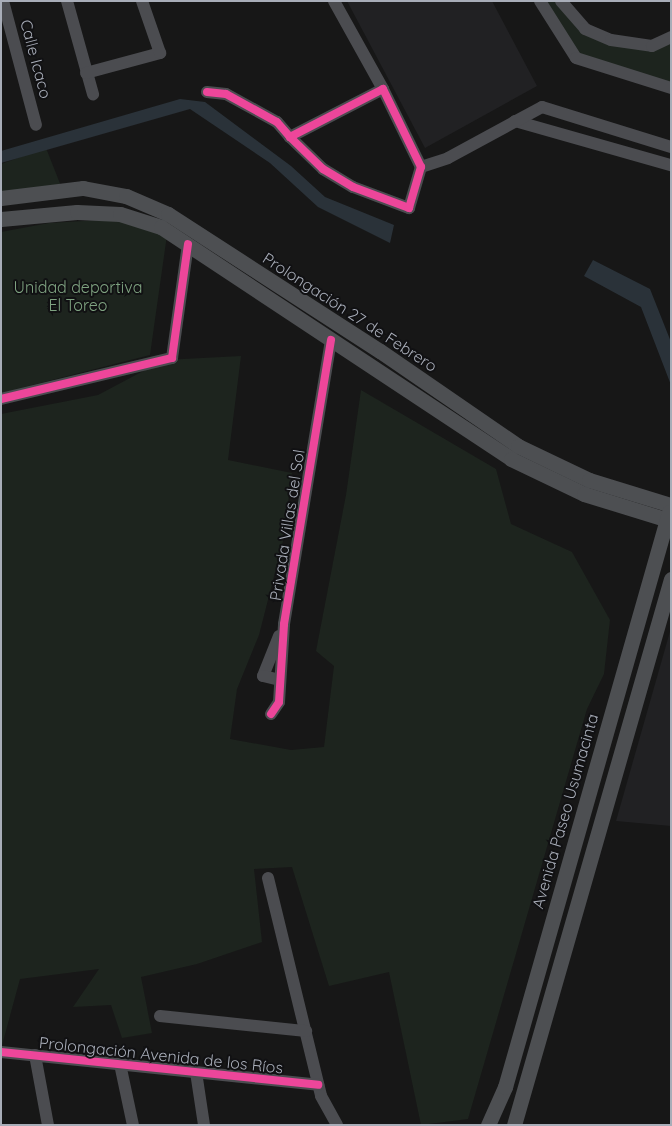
<!DOCTYPE html>
<html>
<head>
<meta charset="utf-8">
<style>
	body { margin:0 }
	#map { position:relative; width:672px; height:1126px; overflow:hidden; background:#171717; font-family:Quicksand,sans-serif }
	div>[style] { position:absolute }
	.built>* { inset:0; background:#212123 }
	.green>* { inset:0; background:#1d241e }
	.water>* { inset:0; background:#2a3239 }
	.minor>* { height:12px; margin:-6px; padding:0 6px; transform-origin:6px; border-radius:6px; background:#4b4c50 }
	.major>* { height:15px; margin:-7.5px; padding:0 7.5px; transform-origin:7.5px; border-radius:7.5px; background:#4d4f52 }
	.cycleway>* { height:8px; margin:-4px; padding:0 4px; transform-origin:4px; border-radius:4px; background:#ed469a }
	span { translate:-50% -50%; white-space:nowrap; text-align:center; line-height:1.15; -webkit-text-stroke:4px #111113; paint-order:stroke }
	.street-label { font-size:16px; color:#a8adb8 }
	.park-label { font-size:16px; color:#7fa381 }
	.frame { position:absolute; inset:0; border:2px solid #a8adb8; pointer-events:none }
</style>
</head>
<body>
<div id="map">
	<div class="built">
		<i style="clip-path:polygon(347px 1px,492px 1px,537px 86px,425px 148px)"></i>
		<i style="clip-path:polygon(671px 628px,671px 826px,616px 821px)"></i>
	</div>
	<div class="green">
		<i style="clip-path:polygon(540px 1px,561px 1px,585px 29px,631px 44px,671px 37px,671px 88px,576px 58px)"></i>
		<i style="clip-path:polygon(46px 148px,61px 186px,1px 196px,1px 164px)"></i>
		<i style="clip-path:polygon(117px 219px,167px 235px,150px 355px,1px 393px,1px 232px,49px 223px)"></i>
		<i style="clip-path:polygon(241px 356px,228px 460px,292px 473px,283px 541px,259px 635px,237px 689px,230px 739px,291px 750px,324px 747px,334px 666px,316px 651px,346px 495px,361px 390px,496px 469px,511px 524px,572px 552px,610px 620px,604px 674px,587px 709px,468px 1119px,421px 1125px,389px 972px,329px 986px,292px 867px,254px 869px,262px 942px,197px 964px,141px 977px,152px 1033px,122px 1038px,111px 1005px,73px 1007px,99px 969px,20px 979px,1px 1049px,1px 414px,98px 395px,164px 360px)"></i>
	</div>
	<div class="water">
		<i style="clip-path:polygon(180px 99px,205px 102px,291px 166px,325px 197px,394px 225px,390px 243px,318px 207px,270px 163px,190px 109px,1px 163px,1px 151px)"></i>
		<i style="clip-path:polygon(593px 260px,650px 289px,671px 342px,671px 385px,641px 307px,584px 276px)"></i>
	</div>
	<div class="minor">
		<i style="left:3px;top:1px;width:128px;rotate:75.1deg"></i>
		<i style="left:67px;top:1px;width:97px;rotate:74.4deg"></i>
		<i style="left:334px;top:1px;width:101px;rotate:60.9deg"></i>
		<i style="left:540px;top:1px;width:67px;rotate:57.7deg"></i>
		<i style="left:576px;top:58px;width:100px;rotate:17.5deg"></i>
		<i style="left:561px;top:1px;width:37px;rotate:49deg"></i>
		<i style="left:585px;top:29px;width:28px;rotate:23deg"></i>
		<i style="left:611px;top:40px;width:41px;rotate:8.3deg"></i>
		<i style="left:652px;top:46px;width:21px;rotate:-25deg"></i>
		<i style="left:86px;top:73px;width:77px;rotate:-15.1deg"></i>
		<i style="left:160px;top:53px;width:55px;rotate:-109.1deg"></i>
		<i style="left:207px;top:92px;width:19px;rotate:6deg"></i>
		<i style="left:226px;top:94px;width:58px;rotate:28.8deg"></i>
		<i style="left:277px;top:122px;width:20px;rotate:49deg"></i>
		<i style="left:290px;top:137px;width:46px;rotate:44.1deg"></i>
		<i style="left:323px;top:169px;width:35px;rotate:31deg"></i>
		<i style="left:353px;top:187px;width:60px;rotate:20.6deg"></i>
		<i style="left:409px;top:208px;width:43px;rotate:-73.7deg"></i>
		<i style="left:421px;top:167px;width:87px;rotate:-116deg"></i>
		<i style="left:383px;top:89px;width:105px;rotate:152.7deg"></i>
		<i style="left:515px;top:121px;width:162px;rotate:15.8deg"></i>
		<i style="left:421px;top:167px;width:28px;rotate:-18deg"></i>
		<i style="left:448px;top:158px;width:107px;rotate:-28.5deg"></i>
		<i style="left:542px;top:107px;width:135px;rotate:17.2deg"></i>
		<i style="left:1px;top:399px;width:176px;rotate:-13.5deg"></i>
		<i style="left:172px;top:358px;width:115px;rotate:-82deg"></i>
		<i style="left:279px;top:636px;width:43px;rotate:111.8deg"></i>
		<i style="left:263px;top:676px;width:17px;rotate:13deg"></i>
		<i style="left:271px;top:714px;width:14px;rotate:-56deg"></i>
		<i style="left:279px;top:702px;width:78px;rotate:-86.3deg"></i>
		<i style="left:284px;top:624px;width:288px;rotate:-80.6deg"></i>
		<i style="left:268px;top:878px;width:224px;rotate:76.3deg"></i>
		<i style="left:321px;top:1096px;width:33px;rotate:61deg"></i>
		<i style="left:160px;top:1016px;width:147px;rotate:5.9deg"></i>
		<i style="left:1px;top:1052px;width:319px;rotate:5.9deg"></i>
		<i style="left:35px;top:1055px;width:71px;rotate:79.5deg"></i>
		<i style="left:120px;top:1064px;width:62px;rotate:78deg"></i>
		<i style="left:196px;top:1072px;width:54px;rotate:81.4deg"></i>
	</div>
	<div class="major">
		<i style="left:1px;top:198px;width:83px;rotate:-7deg"></i>
		<i style="left:83px;top:188px;width:44px;rotate:10.5deg"></i>
		<i style="left:126px;top:196px;width:46px;rotate:23.2deg"></i>
		<i style="left:168px;top:214px;width:252px;rotate:32.9deg"></i>
		<i style="left:380px;top:351px;width:168px;rotate:34.5deg"></i>
		<i style="left:518px;top:446px;width:79px;rotate:25.6deg"></i>
		<i style="left:589px;top:480px;width:86px;rotate:17deg"></i>
		<i style="left:1px;top:219px;width:76px;rotate:-5.3deg"></i>
		<i style="left:77px;top:212px;width:43px;rotate:2.7deg"></i>
		<i style="left:120px;top:214px;width:43px;rotate:17.6deg"></i>
		<i style="left:161px;top:227px;width:420px;rotate:33.5deg"></i>
		<i style="left:511px;top:459px;width:81px;rotate:25.6deg"></i>
		<i style="left:584px;top:494px;width:91px;rotate:17.2deg"></i>
		<i style="left:488px;top:1125px;width:42px;rotate:-65.9deg"></i>
		<i style="left:505px;top:1087px;width:598px;rotate:-74.08deg"></i>
		<i style="left:514px;top:1125px;width:568px;rotate:-73.96deg"></i>
	</div>
	<div class="cycleway">
		<i style="left:207px;top:92px;width:19px;rotate:6deg"></i>
		<i style="left:226px;top:94px;width:58px;rotate:28.8deg"></i>
		<i style="left:277px;top:122px;width:20px;rotate:49deg"></i>
		<i style="left:290px;top:137px;width:46px;rotate:44.1deg"></i>
		<i style="left:323px;top:169px;width:35px;rotate:31deg"></i>
		<i style="left:353px;top:187px;width:60px;rotate:20.6deg"></i>
		<i style="left:409px;top:208px;width:43px;rotate:-73.7deg"></i>
		<i style="left:421px;top:167px;width:87px;rotate:-116deg"></i>
		<i style="left:383px;top:89px;width:105px;rotate:152.7deg"></i>
		<i style="left:1px;top:399px;width:176px;rotate:-13.5deg"></i>
		<i style="left:172px;top:358px;width:115px;rotate:-82deg"></i>
		<i style="left:271px;top:714px;width:14px;rotate:-56deg"></i>
		<i style="left:279px;top:702px;width:78px;rotate:-86.3deg"></i>
		<i style="left:284px;top:624px;width:288px;rotate:-80.6deg"></i>
		<i style="left:1px;top:1052px;width:319px;rotate:5.9deg"></i>
	</div>
	<div class="street-label">
		<span style="left:36px;top:59px;rotate:75deg">Calle Icaco</span>
		<span style="left:350px;top:312px;rotate:33deg">Prolongación 27 de Febrero</span>
		<span style="left:287px;top:525px;rotate:-81deg">Privada Villas del Sol</span>
		<span style="left:565px;top:811px;rotate:-74deg">Avenida Paseo Usumacinta</span>
		<span style="left:161px;top:1055px;rotate:6deg">Prolongación Avenida de los Ríos</span>
	</div>
	<div class="park-label">
		<span style="left:78px;top:296px">Unidad deportiva<br>El Toreo</span>
	</div>
	<div class="frame"></div>
</div>
</body>
</html>
